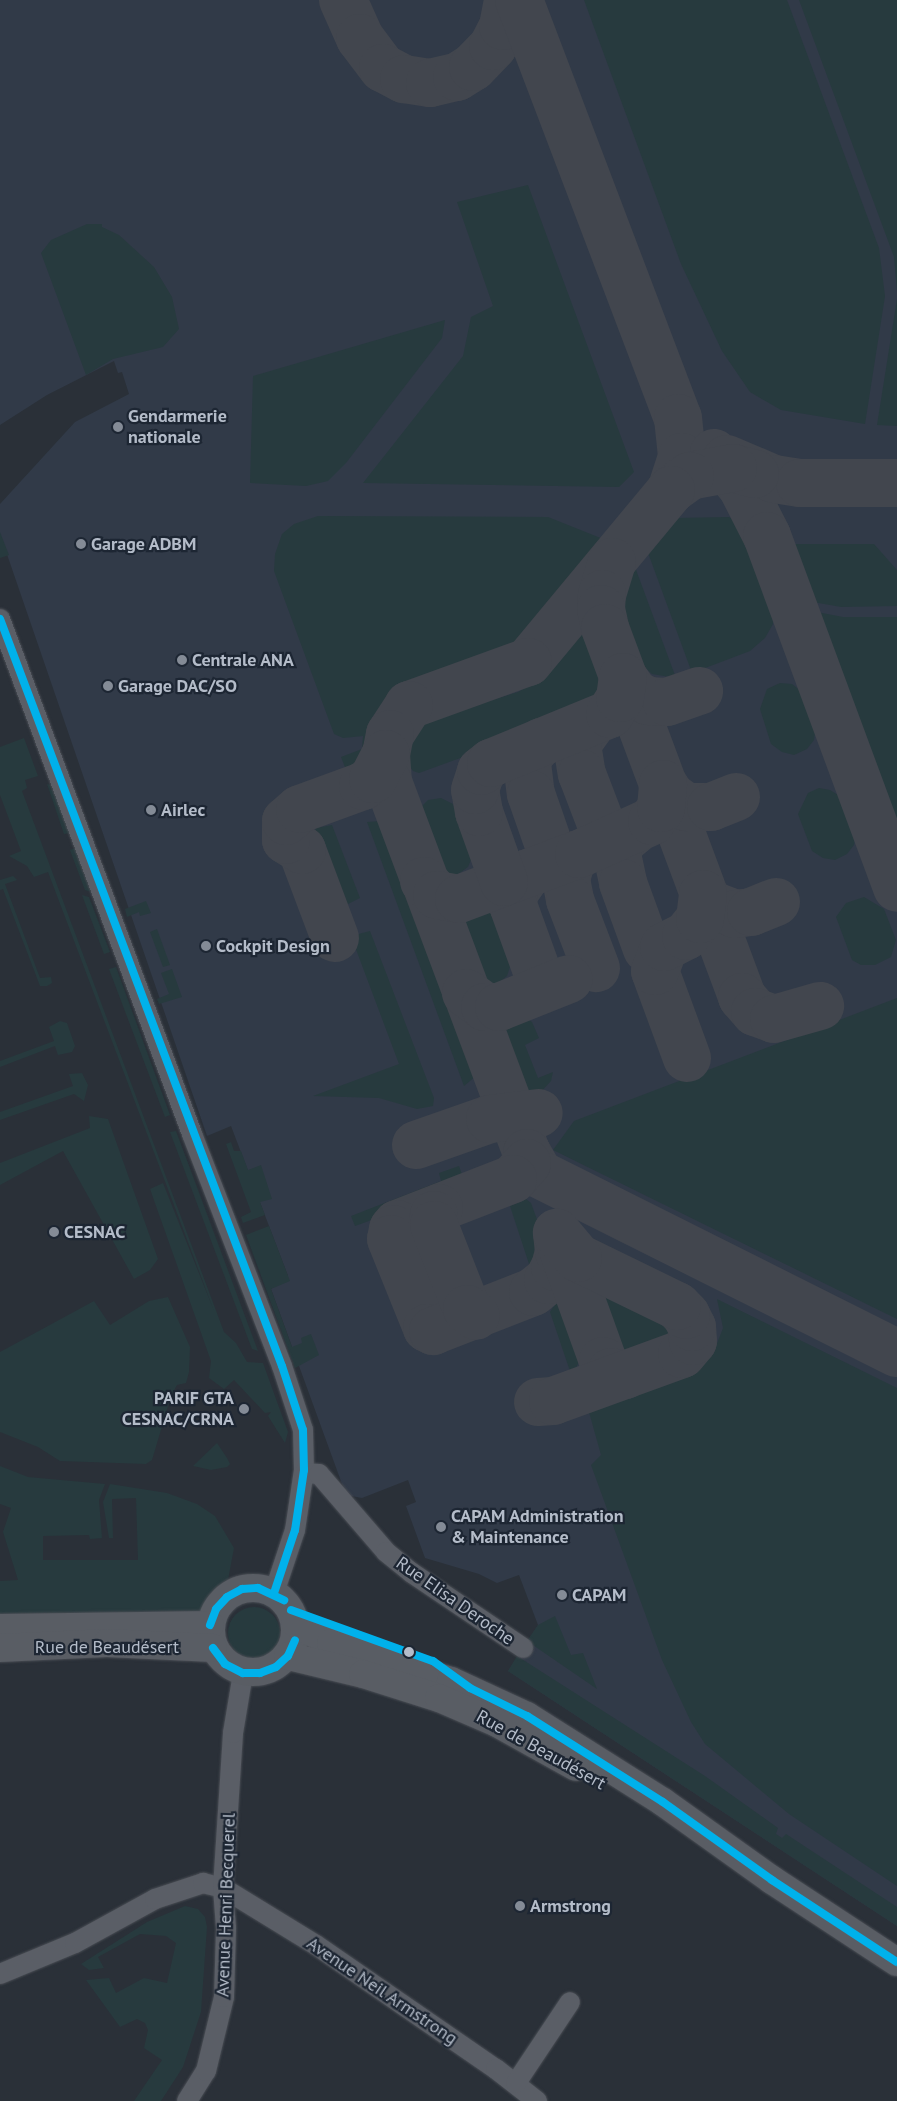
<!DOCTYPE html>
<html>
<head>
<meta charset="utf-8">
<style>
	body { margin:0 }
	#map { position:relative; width:897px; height:2101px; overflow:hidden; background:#2a3038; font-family:"PT Sans",sans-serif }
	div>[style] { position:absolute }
	.airport>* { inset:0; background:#313a48 }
	.green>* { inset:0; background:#273a3e }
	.round { border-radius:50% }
	.taxiway>* { height:48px; margin:-24px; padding:0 24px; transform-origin:24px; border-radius:24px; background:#42464e }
	.roads { filter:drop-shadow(0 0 1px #484c53) drop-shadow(0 0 1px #484c53) }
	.minor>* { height:20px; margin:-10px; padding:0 10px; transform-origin:10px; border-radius:10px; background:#5a5e66 }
	.secondary>* { height:28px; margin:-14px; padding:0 14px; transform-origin:14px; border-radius:14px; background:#595d64 }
	.secondary>.ring { margin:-14px; padding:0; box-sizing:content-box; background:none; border:28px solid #595d64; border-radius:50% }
	.bus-1>* { height:8px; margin:-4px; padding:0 4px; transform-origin:4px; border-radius:4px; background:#00b1eb }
	.dots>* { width:14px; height:14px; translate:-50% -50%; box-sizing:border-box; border:2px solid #1d2633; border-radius:50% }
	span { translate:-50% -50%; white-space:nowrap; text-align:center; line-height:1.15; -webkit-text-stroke:4.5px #1d2633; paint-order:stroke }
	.poi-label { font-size:18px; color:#b4bcc9; font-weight:700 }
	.left { translate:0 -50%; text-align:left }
	.right { translate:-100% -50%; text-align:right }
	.street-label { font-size:18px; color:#b4bcc9 }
</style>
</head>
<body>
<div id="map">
	<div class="airport">
		<i style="clip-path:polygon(0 0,897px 0,897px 1926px,508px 1671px,538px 1625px,519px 1575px,497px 1583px,479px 1574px,425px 1558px,406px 1506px,416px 1502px,408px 1480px,362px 1498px,346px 1495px,271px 1289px,288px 1276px,231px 1126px,207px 1136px,0 534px,0 504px,75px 422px,129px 394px,122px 372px,118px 373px,114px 361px,47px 395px,0 425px)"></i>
	</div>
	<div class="green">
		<i style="clip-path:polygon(584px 0,787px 0,879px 248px,885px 296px,865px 424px,781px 410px,750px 392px,722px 351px,681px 264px)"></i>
		<i style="clip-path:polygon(799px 0,897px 0,897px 292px,894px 257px)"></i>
		<i style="clip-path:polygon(528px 185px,634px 472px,619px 487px,363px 483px,463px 356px,471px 317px,493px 306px,457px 202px)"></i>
		<i style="clip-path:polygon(87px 224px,102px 224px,102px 227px,119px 235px,154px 267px,172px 297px,179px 329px,163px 347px,113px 359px,86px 375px,41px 253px,51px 240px)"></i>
		<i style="clip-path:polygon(897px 299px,897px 426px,877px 425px)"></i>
		<i style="clip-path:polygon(445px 320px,442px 338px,346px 463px,328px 481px,306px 486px,250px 483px,253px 376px)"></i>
		<i style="clip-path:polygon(318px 516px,548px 517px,603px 539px,516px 648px,495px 660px,420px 681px,397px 693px,377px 716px,364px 764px,348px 775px,341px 757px,362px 749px,363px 736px,343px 738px,334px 734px,274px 571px,275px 554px,282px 534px,294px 524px)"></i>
		<i style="clip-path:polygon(729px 517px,739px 522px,754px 554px,772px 605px,773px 624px,765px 638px,750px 651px,692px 673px,647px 550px,674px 518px)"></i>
		<i style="clip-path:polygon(0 532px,9px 555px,0 558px)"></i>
		<i style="clip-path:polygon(791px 544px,874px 544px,897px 570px,897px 606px,841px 607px,813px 602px)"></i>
		<i style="clip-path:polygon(635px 567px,676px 678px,652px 674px,641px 664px,632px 649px,621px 612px,622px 597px,625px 582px)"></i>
		<i style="clip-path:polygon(817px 612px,843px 617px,897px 617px,897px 832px)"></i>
		<i style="clip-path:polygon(583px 628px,599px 672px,598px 688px,592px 705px,584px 713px,419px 773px,413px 771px,408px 764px,406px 745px,419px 722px,518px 692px,540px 679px,557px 664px)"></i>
		<i style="clip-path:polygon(780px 683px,792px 684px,805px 694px,816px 726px,814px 740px,807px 749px,794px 755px,782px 752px,771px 744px,760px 709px,767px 689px)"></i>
		<i style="clip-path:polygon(24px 738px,38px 776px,25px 780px,27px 788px,22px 791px,224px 1332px,236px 1343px,247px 1362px,263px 1363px,288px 1432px,285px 1443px,268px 1416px,271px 1412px,265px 1413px,234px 1380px,224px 1389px,209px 1378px,211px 1361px,150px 1189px,163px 1183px,214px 1311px,48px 872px,34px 877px,27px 866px,9px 856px,21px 851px,0 795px,0 747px)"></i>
		<i style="clip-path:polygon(47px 784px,51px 785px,70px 833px,64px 834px)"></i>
		<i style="clip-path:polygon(819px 788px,830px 790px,843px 798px,856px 833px,854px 845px,847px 854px,835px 860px,823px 858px,812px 851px,798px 814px,808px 793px)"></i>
		<i style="clip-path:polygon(441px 798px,453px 804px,473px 855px,468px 867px,457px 875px,445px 874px,431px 864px,416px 820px,418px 810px,428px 800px)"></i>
		<i style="clip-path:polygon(381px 821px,387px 823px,480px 1066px,476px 1076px,464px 1086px,367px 822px)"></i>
		<i style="clip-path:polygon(332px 825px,360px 898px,344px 906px,339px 905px,313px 839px,316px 828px)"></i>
		<i style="clip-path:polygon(75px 848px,91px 892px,85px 890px,70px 850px)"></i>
		<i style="clip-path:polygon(13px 876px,17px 880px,5px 884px,40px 978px,51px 977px,52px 983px,47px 986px,40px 986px,3px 889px,0 890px,0 880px)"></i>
		<i style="clip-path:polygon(82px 895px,89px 897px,110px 952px,104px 954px)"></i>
		<i style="clip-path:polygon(864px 897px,884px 909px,896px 940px,891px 957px,875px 965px,861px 965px,852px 960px,836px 917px,846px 903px)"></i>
		<i style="clip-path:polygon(146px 901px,151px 913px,140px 916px,139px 912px,127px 917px,125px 909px)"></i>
		<i style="clip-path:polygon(481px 907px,493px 914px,511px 964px,507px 976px,497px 984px,485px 983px,474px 976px,456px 928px,460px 917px,469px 908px)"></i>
		<i style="clip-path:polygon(157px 929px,170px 965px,163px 967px,150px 932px)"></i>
		<i style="clip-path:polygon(370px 931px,434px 1098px,433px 1106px,417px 1109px,379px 1098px,313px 1096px,399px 1064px,351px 936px)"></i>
		<i style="clip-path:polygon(116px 967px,170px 1115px,165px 1117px,109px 969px)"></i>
		<i style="clip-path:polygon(172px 969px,182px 997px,159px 1004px,157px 999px,169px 994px,161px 973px)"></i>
		<i style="clip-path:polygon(897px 998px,897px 1319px,553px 1150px,574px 1121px)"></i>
		<i style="clip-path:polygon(525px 1017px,532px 1022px,539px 1038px,525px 1045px,538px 1078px,553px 1072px,551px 1081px,539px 1094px,528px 1094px,516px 1088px,497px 1038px,498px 1028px,507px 1020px)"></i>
		<i style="clip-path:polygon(60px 1021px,67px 1023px,75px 1046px,72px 1052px,58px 1055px,55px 1046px,0 1067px,0 1061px,54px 1041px,49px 1027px)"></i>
		<i style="clip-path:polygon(82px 1073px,88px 1085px,84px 1101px,74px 1094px,0 1120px,0 1112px,73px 1086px,69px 1074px)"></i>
		<i style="clip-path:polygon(89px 1116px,108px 1119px,158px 1259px,150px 1270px,134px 1279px,63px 1151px,0 1185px,0 1163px,90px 1128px)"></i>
		<i style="clip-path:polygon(176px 1131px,258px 1351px,252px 1349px,170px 1132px)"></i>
		<i style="clip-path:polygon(231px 1142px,234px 1151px,241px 1151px,248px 1170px,261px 1165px,272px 1199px,260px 1202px,265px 1215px,243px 1223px,241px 1217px,251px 1212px,226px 1144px)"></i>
		<i style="clip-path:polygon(459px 1166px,466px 1186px,355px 1226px,351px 1216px,441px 1181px,439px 1173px)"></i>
		<i style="clip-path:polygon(526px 1199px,531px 1203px,546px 1244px,536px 1273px,532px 1273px,510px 1206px)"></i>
		<i style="clip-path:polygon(269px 1226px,290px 1281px,271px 1289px,292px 1347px,302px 1343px,301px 1338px,311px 1334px,319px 1355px,295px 1368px,246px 1235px)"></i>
		<i style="clip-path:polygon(606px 1288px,676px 1317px,682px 1326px,682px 1337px,674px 1347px,626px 1362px,620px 1360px,614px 1353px,595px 1297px)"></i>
		<i style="clip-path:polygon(168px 1297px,190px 1347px,189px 1372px,186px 1383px,177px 1385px,171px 1396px,152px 1460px,146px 1464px,60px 1461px,38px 1447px,0 1432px,0 1352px,94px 1301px,110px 1325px,149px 1301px)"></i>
		<i style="clip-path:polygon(717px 1299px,897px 1388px,897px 1886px,789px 1814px,705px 1744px,691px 1722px,662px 1660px,591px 1465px,601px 1455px,587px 1405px,597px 1398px,713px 1354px,723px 1328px)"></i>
		<i style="clip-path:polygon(557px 1301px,569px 1305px,582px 1342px,581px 1357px,572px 1377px,550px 1312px)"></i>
		<i style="clip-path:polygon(217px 1443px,227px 1458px,230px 1464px,227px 1467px,211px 1470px,193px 1466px)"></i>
		<i style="clip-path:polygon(0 1466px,28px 1477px,105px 1484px,99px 1500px,102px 1538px,90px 1539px,89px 1535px,43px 1536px,43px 1560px,138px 1560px,136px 1498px,112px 1499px,113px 1538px,109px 1538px,103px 1502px,110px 1484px,167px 1493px,197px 1504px,215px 1516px,234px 1548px,227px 1585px,216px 1602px,199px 1613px,0 1619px,0 1581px,18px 1580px,3px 1532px,11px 1508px,0 1504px)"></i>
		<i class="round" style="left:228px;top:1607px;width:52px;height:52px"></i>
		<i style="clip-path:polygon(555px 1616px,571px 1655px,583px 1653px,597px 1689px,527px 1641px,538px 1625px)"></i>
		<i style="clip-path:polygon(517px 1656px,705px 1776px,778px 1828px,776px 1834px,782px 1838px,786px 1834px,897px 1907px,897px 1926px,508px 1671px)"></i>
		<i style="clip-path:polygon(185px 1906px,198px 1909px,205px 1917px,207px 1927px,201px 2012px,183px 2067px,161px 2101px,134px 2101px,162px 2060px,144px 2048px,148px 2030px,145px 2023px,137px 2019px,120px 2027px,86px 1980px,109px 1978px,116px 1993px,144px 1978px,167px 1983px,176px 1943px,166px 1936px,140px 1934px,98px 1957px,104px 1968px,89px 1970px,81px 1964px,147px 1922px)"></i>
	</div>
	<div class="taxiway">
		<i style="left:343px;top:0;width:42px;rotate:65.9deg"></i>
		<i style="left:360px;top:38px;width:38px;rotate:53deg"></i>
		<i style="left:383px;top:68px;width:24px;rotate:28deg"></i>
		<i style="left:404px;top:79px;width:26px;rotate:9deg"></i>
		<i style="left:430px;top:83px;width:28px;rotate:-13deg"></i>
		<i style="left:457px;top:77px;width:19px;rotate:-32deg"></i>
		<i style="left:473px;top:67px;width:29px;rotate:-46deg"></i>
		<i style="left:493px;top:46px;width:22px;rotate:-63deg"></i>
		<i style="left:503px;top:26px;width:26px;rotate:-79deg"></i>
		<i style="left:519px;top:0;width:447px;rotate:69.2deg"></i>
		<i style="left:678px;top:418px;width:39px;rotate:84deg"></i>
		<i style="left:682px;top:457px;width:35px;rotate:108deg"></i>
		<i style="left:714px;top:453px;width:44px;rotate:50.5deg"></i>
		<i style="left:742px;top:487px;width:55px;rotate:63deg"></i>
		<i style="left:767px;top:536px;width:375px;rotate:69.7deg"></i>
		<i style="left:727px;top:459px;width:51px;rotate:23.1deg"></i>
		<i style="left:774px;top:479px;width:26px;rotate:9deg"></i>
		<i style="left:800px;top:483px;width:97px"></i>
		<i style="left:755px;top:474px;width:23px;rotate:-165deg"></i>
		<i style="left:733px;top:468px;width:44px;rotate:169.5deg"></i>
		<i style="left:690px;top:476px;width:24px;rotate:144deg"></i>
		<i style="left:671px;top:490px;width:224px;rotate:129.7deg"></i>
		<i style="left:528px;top:662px;width:127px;rotate:160.1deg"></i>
		<i style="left:409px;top:705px;width:35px;rotate:123deg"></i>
		<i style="left:390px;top:734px;width:20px;rotate:101deg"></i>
		<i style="left:386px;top:754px;width:28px;rotate:86deg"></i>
		<i style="left:388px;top:782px;width:396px;rotate:69.5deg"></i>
		<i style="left:527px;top:1153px;width:24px;rotate:60deg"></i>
		<i style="left:539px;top:1174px;width:400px;rotate:26.6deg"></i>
		<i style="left:612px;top:562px;width:34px;rotate:107deg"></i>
		<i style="left:602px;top:594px;width:15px;rotate:94deg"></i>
		<i style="left:601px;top:609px;width:19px;rotate:78deg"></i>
		<i style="left:605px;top:628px;width:394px;rotate:69.6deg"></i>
		<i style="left:742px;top:997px;width:20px;rotate:49deg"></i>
		<i style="left:755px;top:1012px;width:20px;rotate:20deg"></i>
		<i style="left:774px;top:1019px;width:48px;rotate:-15.8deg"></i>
		<i style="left:623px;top:677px;width:21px;rotate:55deg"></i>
		<i style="left:635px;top:694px;width:15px;rotate:28deg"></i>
		<i style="left:648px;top:701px;width:19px;rotate:3deg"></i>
		<i style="left:667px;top:702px;width:34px;rotate:-19deg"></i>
		<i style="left:593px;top:722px;width:27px;rotate:126deg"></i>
		<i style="left:577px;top:744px;width:30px;rotate:81deg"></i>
		<i style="left:582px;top:774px;width:73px;rotate:69.1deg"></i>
		<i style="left:541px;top:742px;width:19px;rotate:133deg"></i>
		<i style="left:528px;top:756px;width:7px;rotate:98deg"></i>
		<i style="left:527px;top:763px;width:31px;rotate:83deg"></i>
		<i style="left:531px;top:794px;width:73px;rotate:70.8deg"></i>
		<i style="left:663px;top:784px;width:14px;rotate:56deg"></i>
		<i style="left:671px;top:796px;width:19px;rotate:36deg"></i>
		<i style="left:686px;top:807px;width:25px"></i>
		<i style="left:711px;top:807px;width:27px;rotate:-22deg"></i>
		<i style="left:635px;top:830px;width:17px;rotate:140deg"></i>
		<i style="left:622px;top:841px;width:14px;rotate:111deg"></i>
		<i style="left:617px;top:854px;width:30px;rotate:78deg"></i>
		<i style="left:623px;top:883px;width:70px;rotate:70deg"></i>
		<i style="left:579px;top:854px;width:11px;rotate:135deg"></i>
		<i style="left:571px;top:862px;width:18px;rotate:106deg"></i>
		<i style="left:566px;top:879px;width:21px;rotate:79deg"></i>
		<i style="left:570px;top:900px;width:73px;rotate:69.1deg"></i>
		<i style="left:528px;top:873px;width:24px;rotate:125deg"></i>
		<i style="left:514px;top:893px;width:12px;rotate:95deg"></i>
		<i style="left:513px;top:905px;width:88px;rotate:70.1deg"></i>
		<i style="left:424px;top:881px;width:19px;rotate:47deg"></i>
		<i style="left:437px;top:895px;width:22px;rotate:10deg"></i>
		<i style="left:459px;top:899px;width:128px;rotate:-20.6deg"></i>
		<i style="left:579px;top:854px;width:80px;rotate:-24.3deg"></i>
		<i style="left:652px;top:821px;width:16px;rotate:-55deg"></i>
		<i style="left:661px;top:808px;width:24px;rotate:-85deg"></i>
		<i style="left:504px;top:882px;width:74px;rotate:-109.7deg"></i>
		<i style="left:479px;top:812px;width:22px;rotate:-100deg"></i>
		<i style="left:475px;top:790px;width:20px;rotate:-72deg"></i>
		<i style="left:481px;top:771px;width:13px;rotate:-39deg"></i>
		<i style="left:491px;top:763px;width:129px;rotate:-22.4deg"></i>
		<i style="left:610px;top:714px;width:19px;rotate:-58deg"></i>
		<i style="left:620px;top:698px;width:21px;rotate:-82deg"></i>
		<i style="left:703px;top:894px;width:14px;rotate:51deg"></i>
		<i style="left:712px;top:905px;width:25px;rotate:21deg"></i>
		<i style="left:735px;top:914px;width:16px;rotate:-7deg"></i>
		<i style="left:751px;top:912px;width:27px;rotate:-22deg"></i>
		<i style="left:335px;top:938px;width:94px;rotate:-110.6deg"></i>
		<i style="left:302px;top:850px;width:19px;rotate:-148deg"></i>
		<i style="left:286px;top:840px;width:19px;rotate:-90deg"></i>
		<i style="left:286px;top:821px;width:18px;rotate:-41deg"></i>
		<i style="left:300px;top:809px;width:67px;rotate:-20.1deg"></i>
		<i style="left:363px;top:786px;width:12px;rotate:-35deg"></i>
		<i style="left:373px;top:779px;width:28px;rotate:-63deg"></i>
		<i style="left:466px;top:993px;width:24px;rotate:36deg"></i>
		<i style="left:485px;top:1007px;width:14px"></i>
		<i style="left:499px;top:1007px;width:75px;rotate:-21.8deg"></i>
		<i style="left:687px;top:1058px;width:93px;rotate:-110.2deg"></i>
		<i style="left:655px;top:971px;width:26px;rotate:-69deg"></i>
		<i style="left:664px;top:947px;width:25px;rotate:-27deg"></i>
		<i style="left:686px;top:936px;width:22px;rotate:-51deg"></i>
		<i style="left:700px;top:919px;width:25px;rotate:-83deg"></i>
		<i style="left:416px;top:1145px;width:78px;rotate:-19.4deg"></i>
		<i style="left:490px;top:1119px;width:49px;rotate:-7deg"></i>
		<i style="left:527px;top:1153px;width:10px;rotate:90deg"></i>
		<i style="left:527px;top:1163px;width:21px;rotate:131deg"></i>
		<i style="left:513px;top:1179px;width:124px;rotate:158.8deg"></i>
		<i style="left:397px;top:1224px;width:6px;rotate:129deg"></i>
		<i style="left:393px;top:1229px;width:10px;rotate:101deg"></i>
		<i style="left:391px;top:1239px;width:96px;rotate:68deg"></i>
		<i style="left:427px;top:1328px;width:7px;rotate:27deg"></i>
		<i style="left:433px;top:1331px;width:107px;rotate:-21.3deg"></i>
		<i style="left:533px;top:1292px;width:19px;rotate:-39deg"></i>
		<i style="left:548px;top:1280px;width:15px;rotate:-62deg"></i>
		<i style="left:555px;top:1267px;width:16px;rotate:-75deg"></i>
		<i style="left:559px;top:1252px;width:19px;rotate:-96deg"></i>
		<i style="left:439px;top:1208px;width:9px;rotate:126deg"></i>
		<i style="left:434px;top:1215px;width:10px;rotate:90deg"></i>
		<i style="left:434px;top:1225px;width:90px;rotate:68.6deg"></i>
		<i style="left:467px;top:1309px;width:11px;rotate:38deg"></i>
		<i style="left:558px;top:1236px;width:133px;rotate:70.2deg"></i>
		<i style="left:603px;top:1361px;width:14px;rotate:54deg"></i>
		<i style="left:611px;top:1372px;width:15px;rotate:11deg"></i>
		<i style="left:538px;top:1402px;width:15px;rotate:-4deg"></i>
		<i style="left:553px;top:1401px;width:137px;rotate:-20deg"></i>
		<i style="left:682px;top:1354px;width:17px;rotate:-50deg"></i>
		<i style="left:693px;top:1341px;width:14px;rotate:-94deg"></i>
		<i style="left:692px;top:1327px;width:13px;rotate:-117deg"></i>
		<i style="left:686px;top:1315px;width:13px;rotate:-135deg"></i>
		<i style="left:677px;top:1306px;width:110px;rotate:-154.1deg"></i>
		<i style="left:578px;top:1258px;width:33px;rotate:-130deg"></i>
	</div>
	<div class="roads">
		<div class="minor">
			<i style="left:0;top:619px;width:550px;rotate:69.55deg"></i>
			<i style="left:192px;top:1134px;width:249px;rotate:68.8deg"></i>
			<i style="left:282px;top:1366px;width:67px;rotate:71.8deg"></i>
			<i style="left:303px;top:1430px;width:40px;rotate:88.6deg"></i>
			<i style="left:304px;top:1470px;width:61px;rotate:98.5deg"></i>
			<i style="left:295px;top:1530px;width:66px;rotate:108.4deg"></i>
			<i style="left:304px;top:1473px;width:15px;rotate:4deg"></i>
			<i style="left:319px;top:1474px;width:103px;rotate:49.3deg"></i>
			<i style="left:386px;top:1552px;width:33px;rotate:39deg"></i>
			<i style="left:412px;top:1573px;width:134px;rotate:34deg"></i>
			<i style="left:0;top:1974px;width:81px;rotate:-22.5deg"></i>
			<i style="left:75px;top:1943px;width:91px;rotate:-28.8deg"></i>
			<i style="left:155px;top:1899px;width:51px;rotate:-18.4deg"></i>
			<i style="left:203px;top:1883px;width:21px;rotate:14deg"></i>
			<i style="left:223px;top:1888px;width:109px;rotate:31.5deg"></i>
			<i style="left:316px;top:1945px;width:219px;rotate:34.6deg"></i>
			<i style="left:496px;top:2069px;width:52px;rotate:38deg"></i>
			<i style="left:516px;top:2083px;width:97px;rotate:-56.3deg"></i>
			<i style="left:187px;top:2101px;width:36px;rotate:-58deg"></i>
			<i style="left:206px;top:2071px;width:76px;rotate:-76.3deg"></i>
			<i style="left:224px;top:1997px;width:69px;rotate:-88.3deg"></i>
			<i style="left:226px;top:1928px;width:40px;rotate:-94.3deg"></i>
			<i style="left:223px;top:1888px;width:155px;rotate:-86.3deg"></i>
			<i style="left:233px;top:1733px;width:61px;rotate:-80.5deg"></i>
		</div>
		<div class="secondary">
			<i class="ring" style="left:211px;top:1588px;width:56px;height:56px"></i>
			<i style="left:295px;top:1623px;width:41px;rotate:29.1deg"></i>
			<i style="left:331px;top:1643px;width:126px;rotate:17.6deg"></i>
			<i style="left:451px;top:1681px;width:84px;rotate:24.7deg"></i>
			<i style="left:527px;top:1716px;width:161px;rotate:32.3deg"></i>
			<i style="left:663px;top:1802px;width:134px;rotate:35.6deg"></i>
			<i style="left:772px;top:1880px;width:149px;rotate:33.3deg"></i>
			<i style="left:0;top:1628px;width:210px;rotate:-0.8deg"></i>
			<i style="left:0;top:1648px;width:107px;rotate:-2.7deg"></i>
			<i style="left:107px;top:1643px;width:106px;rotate:2.7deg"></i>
			<i style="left:288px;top:1656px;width:77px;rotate:13.5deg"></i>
			<i style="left:363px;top:1674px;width:80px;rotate:17.5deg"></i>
			<i style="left:439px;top:1698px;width:63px;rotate:23.3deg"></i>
			<i style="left:497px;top:1723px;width:90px;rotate:29.1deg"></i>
		</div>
	</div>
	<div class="bus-1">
		<i style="left:0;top:619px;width:798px;rotate:69.32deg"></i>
		<i style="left:282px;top:1366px;width:67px;rotate:71.8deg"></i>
		<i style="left:303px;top:1430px;width:40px;rotate:88.6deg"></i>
		<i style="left:304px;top:1470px;width:61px;rotate:98.5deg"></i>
		<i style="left:295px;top:1530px;width:66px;rotate:108.4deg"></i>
		<i style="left:291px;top:1610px;width:151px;rotate:19.8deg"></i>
		<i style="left:433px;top:1661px;width:46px;rotate:36.1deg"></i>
		<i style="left:470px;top:1688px;width:64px;rotate:26.2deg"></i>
		<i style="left:527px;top:1716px;width:161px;rotate:32.3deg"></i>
		<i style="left:663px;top:1802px;width:134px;rotate:35.6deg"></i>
		<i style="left:772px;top:1880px;width:149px;rotate:33.3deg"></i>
		<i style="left:210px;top:1625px;width:17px;rotate:-69deg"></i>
		<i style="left:216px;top:1609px;width:16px;rotate:-47deg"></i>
		<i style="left:227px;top:1597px;width:17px;rotate:-28deg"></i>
		<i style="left:242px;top:1589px;width:16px;rotate:-4deg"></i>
		<i style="left:258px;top:1588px;width:29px;rotate:25deg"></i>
		<i style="left:213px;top:1648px;width:20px;rotate:53deg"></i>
		<i style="left:225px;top:1664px;width:20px;rotate:27deg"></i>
		<i style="left:243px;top:1673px;width:17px"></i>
		<i style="left:260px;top:1673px;width:17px;rotate:-21deg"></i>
		<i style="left:276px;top:1667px;width:16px;rotate:-43deg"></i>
		<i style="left:288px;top:1656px;width:17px;rotate:-66deg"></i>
	</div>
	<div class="dots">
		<i style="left:118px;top:427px;background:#848b96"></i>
		<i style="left:81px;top:544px;background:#848b96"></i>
		<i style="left:182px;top:660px;background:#848b96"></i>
		<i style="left:108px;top:686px;background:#848b96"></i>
		<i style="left:151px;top:810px;background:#848b96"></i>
		<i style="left:206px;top:946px;background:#848b96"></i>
		<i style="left:54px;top:1232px;background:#848b96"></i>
		<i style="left:244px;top:1409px;background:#848b96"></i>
		<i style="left:441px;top:1527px;background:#848b96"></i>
		<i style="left:562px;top:1595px;background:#848b96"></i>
		<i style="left:409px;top:1652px;background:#b4bcc9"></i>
		<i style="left:520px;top:1906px;background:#848b96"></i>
	</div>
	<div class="poi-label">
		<span class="left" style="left:128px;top:427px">Gendarmerie<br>nationale</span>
		<span class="left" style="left:91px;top:544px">Garage ADBM</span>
		<span class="left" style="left:192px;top:660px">Centrale ANA</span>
		<span class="left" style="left:118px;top:686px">Garage DAC/SO</span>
		<span class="left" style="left:161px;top:810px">Airlec</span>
		<span class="left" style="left:216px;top:946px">Cockpit Design</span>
		<span class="left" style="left:64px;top:1232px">CESNAC</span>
		<span class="right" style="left:234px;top:1409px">PARIF GTA<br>CESNAC/CRNA</span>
		<span class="left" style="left:451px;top:1527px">CAPAM Administration<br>&amp; Maintenance</span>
		<span class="left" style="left:572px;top:1595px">CAPAM</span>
		<span class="left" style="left:530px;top:1906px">Armstrong</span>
	</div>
	<div class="street-label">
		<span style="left:455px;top:1601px;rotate:35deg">Rue Elisa Deroche</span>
		<span style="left:107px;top:1647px">Rue de Beaudésert</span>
		<span style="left:541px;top:1750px;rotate:29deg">Rue de Beaudésert</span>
		<span style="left:226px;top:1905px;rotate:-88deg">Avenue Henri Becquerel</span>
		<span style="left:382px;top:1991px;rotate:34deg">Avenue Neil Armstrong</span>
	</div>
</div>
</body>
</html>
